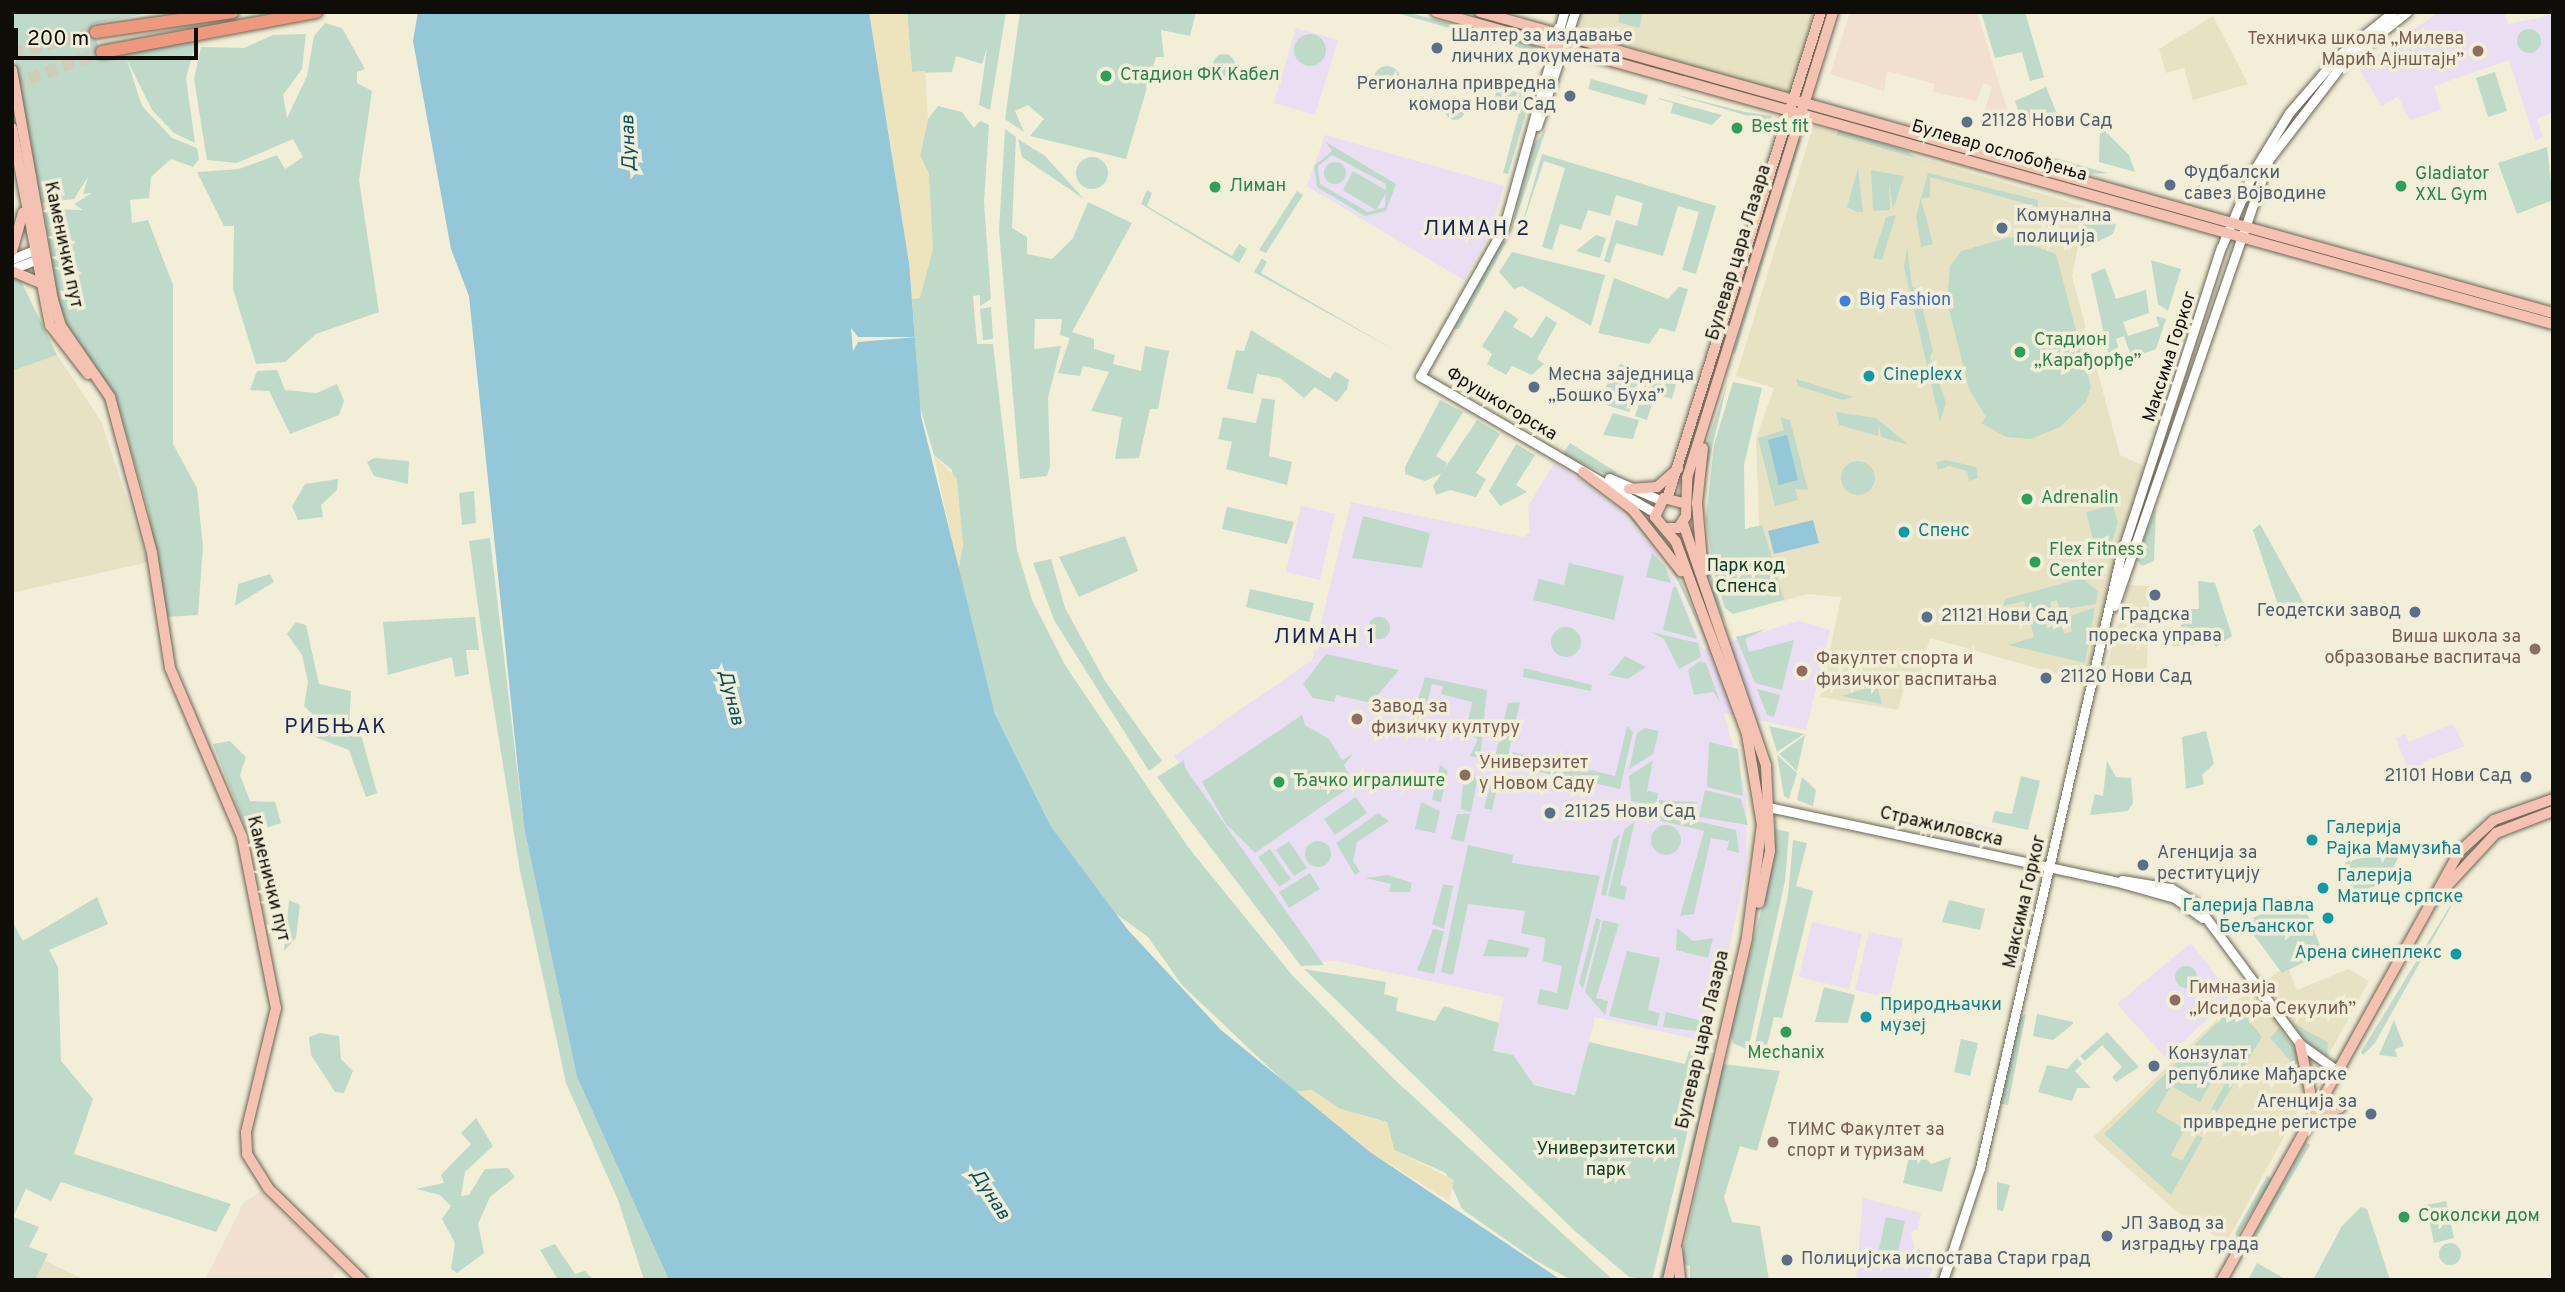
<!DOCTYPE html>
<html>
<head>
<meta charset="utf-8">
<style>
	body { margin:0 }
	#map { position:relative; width:2565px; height:1292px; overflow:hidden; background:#f2eed8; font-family:Overpass,sans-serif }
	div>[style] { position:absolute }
	.built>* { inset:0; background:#e8e2c5 }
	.industrial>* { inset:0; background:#f1e0cf }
	.education>* { inset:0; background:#eadef2 }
	.green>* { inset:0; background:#c0daca }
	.round { border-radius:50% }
	.sand>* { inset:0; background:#ede4be }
	.water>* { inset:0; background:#94c7d8 }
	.pier>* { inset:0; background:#f2eed8 }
	.highway-tunnel>* { height:12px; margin-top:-6px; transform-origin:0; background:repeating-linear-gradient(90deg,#d0ccb9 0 12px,transparent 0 18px) }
	.roads { filter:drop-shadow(0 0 2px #6a6653) drop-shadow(0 0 2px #6a6653) }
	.minor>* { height:9px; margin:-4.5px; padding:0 4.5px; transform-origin:4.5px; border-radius:4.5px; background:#fff }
	.major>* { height:10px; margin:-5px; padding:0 5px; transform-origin:5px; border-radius:5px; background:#f5c1b2 }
	.highway>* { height:12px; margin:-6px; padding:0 6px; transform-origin:6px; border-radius:6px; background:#ee987e }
	.dots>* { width:19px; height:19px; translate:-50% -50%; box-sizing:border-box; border:4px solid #f2eed8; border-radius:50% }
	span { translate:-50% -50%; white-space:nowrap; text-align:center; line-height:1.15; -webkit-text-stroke:7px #f2eed8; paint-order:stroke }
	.service-label { font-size:18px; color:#4e5e75 }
	.left { translate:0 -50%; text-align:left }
	.right { translate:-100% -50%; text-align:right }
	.education-label { font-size:18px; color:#785e54 }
	.leisure-label { font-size:18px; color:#27864d }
	.street-label { font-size:18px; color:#0f0d07 }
	.shop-label { font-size:18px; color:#366cbe }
	.culture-label { font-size:18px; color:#0d838f }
	.park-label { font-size:18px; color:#094027 }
	.water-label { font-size:19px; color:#044f61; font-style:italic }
	.quarter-label { font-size:21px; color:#17235a; letter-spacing:2px }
	.frame { position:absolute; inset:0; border:14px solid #0f0d07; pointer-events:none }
	.scale { position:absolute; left:14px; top:28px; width:184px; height:32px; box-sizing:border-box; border:4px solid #0f0d07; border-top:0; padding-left:9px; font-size:21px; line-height:24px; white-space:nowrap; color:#0f0d07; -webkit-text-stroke:5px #f2eed8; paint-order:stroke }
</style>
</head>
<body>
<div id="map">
	<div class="built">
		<i style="clip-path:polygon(1559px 12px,1814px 12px,1790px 94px,1554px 29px)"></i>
		<i style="clip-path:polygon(2213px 16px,2248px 84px,2193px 100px,2184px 68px,2166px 73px,2159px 49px)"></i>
		<i style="clip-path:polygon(1813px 126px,2086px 207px,2072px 276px,2120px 455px,2144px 466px,2086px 682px,1930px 638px,1918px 680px,1905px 684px,1898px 710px,1820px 697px,1841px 597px,1807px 594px,1784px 601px,1759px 525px,1756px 438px,1774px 388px,1736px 376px)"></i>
		<i style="clip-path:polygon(57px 355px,101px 421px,148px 562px,12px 593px,12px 371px)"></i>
		<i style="clip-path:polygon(2128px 585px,2150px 586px,2146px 685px,2104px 678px)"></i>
		<i style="clip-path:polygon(2287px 965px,2297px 990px,2348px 969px,2369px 981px,2226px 1243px,2177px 1212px,2093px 1137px,2262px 977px,2266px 981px)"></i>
		<i style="clip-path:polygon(44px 1260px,85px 1280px,35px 1280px)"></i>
	</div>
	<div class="industrial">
		<i style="clip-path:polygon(1850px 12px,1977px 12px,2011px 122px,1984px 114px,1992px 86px,1983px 83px,1977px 101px,1933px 92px,1935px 84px,1887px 71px,1884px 91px,1830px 74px)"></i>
		<i style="clip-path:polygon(260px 1192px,341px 1268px,329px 1280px,205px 1280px,244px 1202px)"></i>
	</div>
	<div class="education">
		<i style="clip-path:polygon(2439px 12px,2504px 12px,2508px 24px,2553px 15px,2553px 112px,2537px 119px,2543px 137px,2535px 140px,2509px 60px,2434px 86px,2441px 110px,2410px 120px,2398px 97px,2381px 106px,2359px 68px)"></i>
		<i style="clip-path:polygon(1296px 28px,1338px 40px,1315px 115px,1274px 103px)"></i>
		<i style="clip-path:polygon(1325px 135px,1504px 186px,1489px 235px,1464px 280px,1307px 186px)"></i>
		<i style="clip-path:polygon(1555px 462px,1619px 508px,1650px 544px,1676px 583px,1703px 650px,1798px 621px,1830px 630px,1806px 730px,1724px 713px,1746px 794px,1747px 865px,1709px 1042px,1595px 1017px,1576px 1095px,1534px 1085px,1492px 1051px,1504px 997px,1332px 960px,1320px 963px,1174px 756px,1312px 660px,1351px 502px,1523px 537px,1530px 533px,1528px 506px)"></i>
		<i style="clip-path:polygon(1301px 506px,1335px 514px,1320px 580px,1286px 572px)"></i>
		<i style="clip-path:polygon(2453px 724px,2465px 746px,2423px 762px,2426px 770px,2412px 782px,2396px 738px,2406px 734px,2409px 742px)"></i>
		<i style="clip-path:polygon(1952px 819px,1995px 829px,1991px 849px,1948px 839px)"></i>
		<i style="clip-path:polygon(1812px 922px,1862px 934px,1849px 989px,1799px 977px)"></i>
		<i style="clip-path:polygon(1869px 932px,1903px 939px,1889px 998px,1855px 990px)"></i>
		<i style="clip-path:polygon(2191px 943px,2232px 996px,2166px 1058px,2117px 1004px)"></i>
		<i style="clip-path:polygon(1863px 1198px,1921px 1213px,1918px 1229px,1911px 1232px,1914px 1247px,1937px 1257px,1928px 1280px,1856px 1280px)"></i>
	</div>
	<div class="green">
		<i style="clip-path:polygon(12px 12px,154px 12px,92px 24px,101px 57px,198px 35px,186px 78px,195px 143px,174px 133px,152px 110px,127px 60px,142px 106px,172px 138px,197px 148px,199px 159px,193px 167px,171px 159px,151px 177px,149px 198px,130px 200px,132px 223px,148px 220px,173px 285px,173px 444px,197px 488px,203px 547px,198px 615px,166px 617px,148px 509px,119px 408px,71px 340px,57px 303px,44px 209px,83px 210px,74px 204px,92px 193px,83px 194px,88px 177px,74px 199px,41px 203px,18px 96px)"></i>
		<i style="clip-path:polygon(907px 12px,1006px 12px,990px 110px,979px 105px,987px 48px,982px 64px,956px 56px,952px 72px,912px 73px)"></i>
		<i style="clip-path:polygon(1020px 12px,1196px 12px,1190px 36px,1161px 30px,1164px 57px,1156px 57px,1126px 159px,1030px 136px,1044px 119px,1028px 105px,1015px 111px,1024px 132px,1005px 119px)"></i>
		<i style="clip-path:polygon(1393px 12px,1406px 12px,1536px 46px,1534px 52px)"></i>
		<i style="clip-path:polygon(1620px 12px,1643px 12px,1639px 28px,1618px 22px)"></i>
		<i style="clip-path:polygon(1981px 12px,2025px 12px,2044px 77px,2030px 81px,2022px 52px,1995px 58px)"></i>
		<i style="clip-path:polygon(325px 23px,342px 28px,365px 69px,357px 72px,357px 83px,372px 91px,359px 180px,379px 312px,316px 334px,285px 362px,256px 364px,233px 289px,234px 226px,224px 226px,197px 172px,239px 169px,277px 155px,285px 169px,303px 157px,293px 139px,237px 163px,207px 160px,194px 79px,201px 47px,244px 48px,273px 35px,306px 34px,302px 69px,283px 95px,287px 118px,307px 76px,314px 36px)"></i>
		<i class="round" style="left:2517px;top:29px;width:24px;height:24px"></i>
		<i class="round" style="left:1294px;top:34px;width:32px;height:32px"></i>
		<i class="round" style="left:1213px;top:54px;width:22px;height:22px"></i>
		<i class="round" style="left:1374px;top:66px;width:26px;height:26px"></i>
		<i style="clip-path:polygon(2495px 72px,2507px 111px,2488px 117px,2476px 78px)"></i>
		<i style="clip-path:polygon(1591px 79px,1648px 95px,1645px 105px,1588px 89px)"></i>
		<i style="clip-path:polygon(1498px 84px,1532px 93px,1508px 174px,1503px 173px,1521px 105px,1495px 97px)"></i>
		<i style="clip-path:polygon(2046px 87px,2059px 119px,2057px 129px,2021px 118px,2015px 101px)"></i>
		<i style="clip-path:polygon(1666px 92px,1745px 112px,1772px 116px,1769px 122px)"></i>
		<i style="clip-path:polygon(1659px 99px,1659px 98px,1722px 115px,1712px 125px,1671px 113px,1673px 103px)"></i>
		<i class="round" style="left:1445px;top:100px;width:20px;height:20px"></i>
		<i style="clip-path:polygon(938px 106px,962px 112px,974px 128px,980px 121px,989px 125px,984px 202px,991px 299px,980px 306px,980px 295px,973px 296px,977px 344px,993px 344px,1017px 550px,1032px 600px,1065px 665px,1188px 847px,1292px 975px,1394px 1079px,1613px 1280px,1571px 1280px,1535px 1260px,1462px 1209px,1446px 1173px,1394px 1150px,1387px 1122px,1340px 1109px,1312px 1090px,1295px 1092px,1182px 985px,1148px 937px,1115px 913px,1050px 825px,995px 714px,958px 571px,963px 545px,952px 470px,934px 455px,920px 407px,912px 299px,920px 298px,920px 155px,928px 119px)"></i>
		<i style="clip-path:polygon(2100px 126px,2129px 155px,2135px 172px,2099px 162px)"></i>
		<i style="clip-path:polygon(1005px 129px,1016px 137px,1012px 228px,1027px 237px,1027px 254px,1052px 259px,1073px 238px,1088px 202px,1132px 223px,1072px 332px,1094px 339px,1094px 349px,1115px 355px,1113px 364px,1141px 371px,1145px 346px,1169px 351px,1158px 409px,1150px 409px,1139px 458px,1115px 459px,1122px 417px,1091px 411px,1109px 372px,1083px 366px,1080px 376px,1058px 373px,1070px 338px,1060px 335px,1062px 319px,1035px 319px,1034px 349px,1061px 346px,1048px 398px,1050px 466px,1047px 476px,1020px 479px,999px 230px)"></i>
		<i style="clip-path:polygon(1546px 129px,1510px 236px,1531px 148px)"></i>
		<i style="clip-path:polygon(1838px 130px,1907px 151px,1916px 158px,1837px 135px)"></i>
		<i style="clip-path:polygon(1018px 139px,1045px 156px,1084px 199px,1022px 157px)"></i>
		<i style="clip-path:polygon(1798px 139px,1801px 140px,1735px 354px,1733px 353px)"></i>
		<i style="clip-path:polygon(evenodd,1326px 142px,1396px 184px,1386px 211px,1365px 216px,1317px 187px,1314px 166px,1332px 151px,1326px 142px,1332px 155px,1386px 184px,1385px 207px,1368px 212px,1320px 184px,1318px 166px,1332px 155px)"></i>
		<i style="clip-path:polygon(2547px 147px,2553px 200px,2517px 214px,2498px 163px)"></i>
		<i style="clip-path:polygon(1542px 154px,1716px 206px,1696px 274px,1682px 270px,1699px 212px,1678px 206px,1663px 256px,1616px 243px,1610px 263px,1604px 261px,1616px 220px,1637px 226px,1643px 203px,1616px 195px,1610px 216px,1588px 210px,1581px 230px,1560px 224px,1552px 250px,1542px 247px,1565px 168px,1544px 161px,1519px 235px)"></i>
		<i style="clip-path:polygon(2052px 157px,2107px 173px,2063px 176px)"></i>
		<i class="round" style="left:1076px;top:157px;width:32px;height:32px"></i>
		<i class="round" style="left:1324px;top:162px;width:22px;height:22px"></i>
		<i style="clip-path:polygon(1858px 168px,1863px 212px,1857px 212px,1847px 207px)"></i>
		<i style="clip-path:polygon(1871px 170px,1904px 176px,1893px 210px,1889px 182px,1890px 210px,1873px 211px)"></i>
		<i style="clip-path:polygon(1353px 171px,1387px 191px,1376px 210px,1343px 190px)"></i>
		<i style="clip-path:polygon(1928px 173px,2038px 200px,2038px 207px,1930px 177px,1930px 197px,1921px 199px,1933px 244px,1921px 247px,1916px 216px)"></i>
		<i style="clip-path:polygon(1147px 190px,1152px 193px,1147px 206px,1232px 256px,1239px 244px,1247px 249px,1239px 263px,1141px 204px)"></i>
		<i style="clip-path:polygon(1297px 191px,1303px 195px,1266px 253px,1259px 250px)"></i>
		<i style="clip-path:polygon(1896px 215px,1882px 260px,1873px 258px,1886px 217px)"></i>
		<i style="clip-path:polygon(2086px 215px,2116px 224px,2113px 234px,2083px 249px,2078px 239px)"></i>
		<i style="clip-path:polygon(1596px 235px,1606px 238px,1600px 258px,1576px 251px)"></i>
		<i style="clip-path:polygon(2010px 237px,2056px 254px,2091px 387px,2086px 402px,2060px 427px,2031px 439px,2006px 437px,1981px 423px,1986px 417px,1969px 389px,1947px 302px,1950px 266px,1961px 251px)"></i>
		<i style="clip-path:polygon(1507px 241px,1459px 329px,1454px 329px,1501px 242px)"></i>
		<i style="clip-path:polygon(1907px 247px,1912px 286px,1918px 290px,1933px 351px,1930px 357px,1946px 403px,1940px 422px,1904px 267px)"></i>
		<i style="clip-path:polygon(1512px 252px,1605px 275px,1591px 326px,1522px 286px,1514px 289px,1499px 272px)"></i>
		<i style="clip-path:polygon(1262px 258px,1267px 262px,1261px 273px,1398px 352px,1254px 272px)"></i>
		<i style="clip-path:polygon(2151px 260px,2181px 269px,2168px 311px,2158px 304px)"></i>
		<i style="clip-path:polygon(2105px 268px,2116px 299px,2146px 290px,2149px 313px,2123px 322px,2128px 336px,2159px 326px,2156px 316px,2166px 319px,2156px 349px,2132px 358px,2124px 336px,2116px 339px,2120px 353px,2109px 357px,2091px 274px)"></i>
		<i style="clip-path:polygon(19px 277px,57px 355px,12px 371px,12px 279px)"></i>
		<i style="clip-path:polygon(1614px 278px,1668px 299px,1679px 287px,1688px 289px,1675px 332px,1660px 328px,1649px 344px,1598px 333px)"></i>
		<i style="clip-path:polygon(991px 307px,993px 339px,983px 340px,980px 309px)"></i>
		<i style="clip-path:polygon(1505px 310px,1518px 319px,1513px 327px,1532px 338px,1546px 316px,1557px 323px,1537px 359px,1544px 364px,1532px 375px,1512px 366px,1506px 375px,1487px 364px,1492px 354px,1482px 346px)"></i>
		<i style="clip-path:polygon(1251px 330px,1330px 379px,1335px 371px,1349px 380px,1347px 389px,1337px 402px,1315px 387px,1304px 398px,1280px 378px,1257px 374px,1253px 394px,1227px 389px,1236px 350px,1244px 351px)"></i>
		<i style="clip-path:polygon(1620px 364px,1642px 371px,1629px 412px,1596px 402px)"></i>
		<i style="clip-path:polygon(277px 370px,285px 390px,317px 393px,337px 384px,344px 401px,339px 415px,290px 434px,269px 391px,250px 390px,257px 371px)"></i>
		<i style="clip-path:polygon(1648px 376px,1676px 384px,1672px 399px,1655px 394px,1647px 420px,1635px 416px)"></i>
		<i style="clip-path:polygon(1796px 379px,1854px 397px,1842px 400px,1798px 386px)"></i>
		<i style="clip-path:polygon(1733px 382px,1762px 388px,1744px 465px,1745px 529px,1762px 525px,1784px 600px,1733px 614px,1725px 608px,1713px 569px,1706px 518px,1714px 445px)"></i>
		<i style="clip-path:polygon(1727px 384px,1701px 496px,1709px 566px,1726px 624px,1709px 585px,1699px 526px,1703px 455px)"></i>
		<i style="clip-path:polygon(1262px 398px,1275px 400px,1269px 456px,1292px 462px,1287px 485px,1226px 469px,1232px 442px,1218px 439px,1223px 417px,1256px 423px)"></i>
		<i style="clip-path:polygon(1440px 400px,1463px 412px,1436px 456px,1447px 463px,1443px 473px,1425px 481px,1405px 474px,1405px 467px)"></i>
		<i style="clip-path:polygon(1836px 412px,1876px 418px,1909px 445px,1881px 437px,1879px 425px,1878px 436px,1839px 425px)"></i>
		<i style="clip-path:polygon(1613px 413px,1639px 420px,1633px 439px,1603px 435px)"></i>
		<i style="clip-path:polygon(1780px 417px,1790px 420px,1808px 490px,1795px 489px,1798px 500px,1775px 506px,1758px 438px,1784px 430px)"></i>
		<i style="clip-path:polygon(1477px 420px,1500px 434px,1476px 473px,1486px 479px,1476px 497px,1450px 490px,1436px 495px,1433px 486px)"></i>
		<i style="clip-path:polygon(1570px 443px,1616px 472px,1613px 477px,1562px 455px)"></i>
		<i style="clip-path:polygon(1516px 444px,1535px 455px,1516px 485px,1527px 492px,1500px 506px,1489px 491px)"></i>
		<i style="clip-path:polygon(374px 458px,409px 461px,408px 484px,374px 476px,367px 462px)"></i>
		<i style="clip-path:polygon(1946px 460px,1976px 467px,1978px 478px,1969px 481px,1967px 471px,1949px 466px,1938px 470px,1936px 462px)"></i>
		<i class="round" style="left:1841px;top:461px;width:34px;height:34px"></i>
		<i style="clip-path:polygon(338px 479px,337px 490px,321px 505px,323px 517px,298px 520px,292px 506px,305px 484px)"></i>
		<i style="clip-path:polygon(474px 491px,476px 523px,462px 525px,459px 493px)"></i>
		<i style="clip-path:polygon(1610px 495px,1642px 521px,1671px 559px,1710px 648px,1670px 565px)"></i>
		<i style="clip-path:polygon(2113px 505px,2118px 523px,2106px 560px,2097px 555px,2086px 512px)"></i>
		<i style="clip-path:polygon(1227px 507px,1294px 522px,1287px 544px,1222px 529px)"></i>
		<i style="clip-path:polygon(2156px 508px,2154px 561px,2142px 566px,2136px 559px)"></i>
		<i style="clip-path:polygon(1363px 516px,1430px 533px,1422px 568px,1352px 558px)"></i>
		<i style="clip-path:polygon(2260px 524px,2311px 616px,2284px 623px,2253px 530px)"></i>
		<i style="clip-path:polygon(1125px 536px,1138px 571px,1079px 597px,1059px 557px)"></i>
		<i style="clip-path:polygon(490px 538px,524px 827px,577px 1077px,669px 1280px,644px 1280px,618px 1200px,566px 1083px,520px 871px,481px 628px,469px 541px)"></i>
		<i style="clip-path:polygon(1652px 553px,1665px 566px,1671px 583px,1646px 577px)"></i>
		<i style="clip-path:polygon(1051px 559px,1065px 608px,1105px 681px,1162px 761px,1149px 771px,1054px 620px,1033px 563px)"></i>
		<i style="clip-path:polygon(1569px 563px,1624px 576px,1614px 620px,1533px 600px,1539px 579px,1564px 585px)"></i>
		<i style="clip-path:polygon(270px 574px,274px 582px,235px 606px,238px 584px)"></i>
		<i style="clip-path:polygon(2082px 578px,2098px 591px,2096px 604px,2060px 610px,2057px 600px,2050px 602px,2054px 618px,2045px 621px,2047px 628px,2061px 624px,2065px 634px,2072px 631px,2068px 617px,2095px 607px,2085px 663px,2008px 645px,2034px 637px,2024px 601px,2003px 606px,2005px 599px)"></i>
		<i style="clip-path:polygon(2198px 581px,2215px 583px,2232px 636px,2216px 647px,2206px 634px,2197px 644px,2172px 646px,2188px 609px,2199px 609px)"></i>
		<i style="clip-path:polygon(1673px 587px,1676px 587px,1697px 639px,1663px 630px)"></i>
		<i style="clip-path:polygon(1250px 589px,1314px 603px,1309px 622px,1246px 607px)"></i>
		<i style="clip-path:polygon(475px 617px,479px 650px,466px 650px,469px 674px,455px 677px,452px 657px,388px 675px,383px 622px)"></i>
		<i class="round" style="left:1368px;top:617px;width:22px;height:22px"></i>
		<i style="clip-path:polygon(296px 622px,306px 625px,319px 684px,351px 691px,349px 728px,360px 731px,377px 793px,366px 797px,349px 750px,310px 735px,312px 714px,304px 706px,308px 682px,302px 655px,287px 634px)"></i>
		<i class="round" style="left:1551px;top:627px;width:30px;height:30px"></i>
		<i style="clip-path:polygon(1766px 629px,1745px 639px,1749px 652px,1794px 640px,1782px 690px,1755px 683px,1736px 637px)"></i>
		<i style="clip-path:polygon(1651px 632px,1698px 643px,1701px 657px,1679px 669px,1664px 639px)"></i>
		<i style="clip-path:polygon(1326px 654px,1399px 670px,1371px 703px,1336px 695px,1334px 702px,1313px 698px,1303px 684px)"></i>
		<i style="clip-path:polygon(1625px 656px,1646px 667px,1628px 679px,1609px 675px)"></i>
		<i style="clip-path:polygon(1700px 661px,1706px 663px,1720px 702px,1713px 692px,1694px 695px,1688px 670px)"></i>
		<i style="clip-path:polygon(1524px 668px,1592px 685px,1591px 691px,1523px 677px)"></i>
		<i style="clip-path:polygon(1425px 677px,1487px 690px,1480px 758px,1470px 756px,1478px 739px,1466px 731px,1472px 702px,1441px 694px,1443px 686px,1432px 684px,1420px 732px,1411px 721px)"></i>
		<i style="clip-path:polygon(1877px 685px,1882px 704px,1841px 696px)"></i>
		<i style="clip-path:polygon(1757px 689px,1780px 695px,1774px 717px,1767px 715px)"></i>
		<i style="clip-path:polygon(1520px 702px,1509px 751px,1515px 766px,1494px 761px,1508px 703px)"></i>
		<i style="clip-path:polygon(1302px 715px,1305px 725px,1329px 739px,1342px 760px,1353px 754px,1344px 765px,1354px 784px,1255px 853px,1226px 824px,1202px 782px)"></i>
		<i style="clip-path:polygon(1627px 726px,1633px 732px,1620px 789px,1562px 776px,1566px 764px,1615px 776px)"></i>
		<i style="clip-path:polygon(1769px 726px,1804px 734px,1777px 752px)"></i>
		<i style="clip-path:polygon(1645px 728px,1659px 731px,1653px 754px,1629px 769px,1637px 733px)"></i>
		<i style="clip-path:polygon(2206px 731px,2214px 764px,2202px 775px,2204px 784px,2186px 789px,2182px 737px)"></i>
		<i style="clip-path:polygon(1805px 735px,1797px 771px,1779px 754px)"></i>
		<i style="clip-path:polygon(230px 741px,246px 757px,240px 775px,250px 801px,275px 802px,281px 823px,248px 834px,213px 744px)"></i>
		<i style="clip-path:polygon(1709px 742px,1738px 749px,1743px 796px,1707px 787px)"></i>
		<i style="clip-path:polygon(1512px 752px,1559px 763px,1558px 776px,1519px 767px)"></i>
		<i style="clip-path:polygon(1777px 755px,1797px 773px,1789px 799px,1784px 796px)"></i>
		<i style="clip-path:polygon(1184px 760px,1185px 768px,1324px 965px,1301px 966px,1157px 777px)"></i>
		<i style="clip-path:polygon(1653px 760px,1647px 791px,1658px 793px,1657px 800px,1697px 802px,1694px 815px,1631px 801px,1629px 776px)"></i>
		<i style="clip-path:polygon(2107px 761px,2116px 777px,2131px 778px,2133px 803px,2128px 811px,2090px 815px,2095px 794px,2103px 796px)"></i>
		<i style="clip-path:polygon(1440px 765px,1448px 771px,1441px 802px,1432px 800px)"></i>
		<i style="clip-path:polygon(1464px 769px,1478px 776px,1471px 812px,1461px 809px)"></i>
		<i style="clip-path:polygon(2021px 776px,2040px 781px,2028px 830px,1992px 822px,1995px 811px,2012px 814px)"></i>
		<i style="clip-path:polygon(1493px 777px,1541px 788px,1540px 792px,1498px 782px,1492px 810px,1484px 808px)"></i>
		<i style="clip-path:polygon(1802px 777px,1816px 790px,1813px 806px,1797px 800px)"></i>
		<i style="clip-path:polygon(1705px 790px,1741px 799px,1748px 825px,1699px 817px)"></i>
		<i style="clip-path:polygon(1356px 797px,1367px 813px,1335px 835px,1324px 819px)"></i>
		<i style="clip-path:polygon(1421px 802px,1440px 811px,1435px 833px,1415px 829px)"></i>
		<i style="clip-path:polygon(1651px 811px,1736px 830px,1739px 853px,1727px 850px,1729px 841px,1711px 838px,1694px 914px,1680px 916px,1704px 831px,1644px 817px)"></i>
		<i style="clip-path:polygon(1378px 813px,1389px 821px,1357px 842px,1353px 861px,1360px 872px,1355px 875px,1336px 843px)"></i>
		<i style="clip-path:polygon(1457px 814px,1470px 814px,1464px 842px,1451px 839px)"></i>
		<i style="clip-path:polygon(1635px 821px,1620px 885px,1627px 887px,1624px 900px,1608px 896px,1624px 830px)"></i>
		<i class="round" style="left:1651px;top:825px;width:30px;height:30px"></i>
		<i style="clip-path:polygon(1775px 829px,1789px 832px,1785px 881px,1748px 1050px,1733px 1043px,1730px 1032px,1770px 876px)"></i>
		<i style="clip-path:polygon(1620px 834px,1606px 896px,1601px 895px,1613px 840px)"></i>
		<i style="clip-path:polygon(1793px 840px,1807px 843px,1796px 886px,1813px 891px,1782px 1018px,1774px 1017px,1767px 1046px,1755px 1043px,1788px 895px)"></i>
		<i style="clip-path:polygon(1289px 841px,1307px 868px,1294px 876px,1276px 850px)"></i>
		<i class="round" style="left:1305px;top:841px;width:26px;height:26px"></i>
		<i style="clip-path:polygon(1468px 845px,1513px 855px,1512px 863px,1600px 876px,1568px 1010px,1537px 1004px,1540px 989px,1557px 993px,1562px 966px,1543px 961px,1545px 938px,1521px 933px,1525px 911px,1468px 904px,1453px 975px,1441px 972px)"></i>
		<i style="clip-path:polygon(2403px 848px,2385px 884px,2352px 892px,2345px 862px)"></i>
		<i style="clip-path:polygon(1270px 849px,1291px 879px,1279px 887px,1258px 857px)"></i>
		<i style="clip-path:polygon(1310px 873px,1320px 889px,1289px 908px,1279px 892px)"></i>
		<i style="clip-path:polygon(1388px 875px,1412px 883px,1410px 892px,1389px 892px,1391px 884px,1365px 878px)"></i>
		<i style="clip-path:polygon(2467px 878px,2375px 1043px,2363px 1055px,2361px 1052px)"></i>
		<i style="clip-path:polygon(1443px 884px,1453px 886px,1444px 929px,1432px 924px)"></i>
		<i style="clip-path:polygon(2300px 896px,2323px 953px,2282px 973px,2244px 922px)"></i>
		<i style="clip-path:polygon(97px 897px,108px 924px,49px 950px,58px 967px,61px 1061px,93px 1099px,74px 1154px,231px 1204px,216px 1232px,61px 1182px,51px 1201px,26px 1189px,13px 1217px,39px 1227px,29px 1247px,48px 1254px,35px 1280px,12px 1280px,12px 921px,23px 941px)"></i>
		<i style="clip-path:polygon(289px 900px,300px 905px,296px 938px,284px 951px)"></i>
		<i style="clip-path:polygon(1949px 900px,1985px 909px,1980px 930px,1942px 922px)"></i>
		<i style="clip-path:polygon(1596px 918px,1601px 920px,1583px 989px,1579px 983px)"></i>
		<i style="clip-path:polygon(1603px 920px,1619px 924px,1596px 998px,1608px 1001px,1605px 1015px,1585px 992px)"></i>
		<i style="clip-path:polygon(1677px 928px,1693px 941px,1713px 938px,1708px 958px,1676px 950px)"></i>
		<i style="clip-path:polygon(1433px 929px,1444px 931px,1434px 974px,1417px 970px)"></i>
		<i style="clip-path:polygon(1489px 939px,1529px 948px,1527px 957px,1483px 956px)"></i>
		<i style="clip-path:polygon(1627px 951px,1660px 958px,1648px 1010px,1660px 1013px,1657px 1026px,1609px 1016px)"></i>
		<i class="round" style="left:2175px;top:966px;width:22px;height:22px"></i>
		<i style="clip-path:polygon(1304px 969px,1386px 982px,1384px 994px,1398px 998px,1396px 1011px,1435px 1021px,1444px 1006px,1499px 1023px,1493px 1051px,1513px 1055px,1534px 1085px,1575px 1095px,1589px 1042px,1685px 1064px,1689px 1051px,1706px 1055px,1652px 1280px,1629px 1277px,1576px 1232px)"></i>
		<i style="clip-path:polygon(1824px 987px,1855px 995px,1848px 1023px,1815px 1022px)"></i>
		<i style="clip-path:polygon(2236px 1004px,2262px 1037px,2217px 1112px,2211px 1109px,2225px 1084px,2215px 1076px,2200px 1102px,2171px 1086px,2156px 1112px,2185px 1129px,2171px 1155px,2182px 1161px,2197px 1135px,2203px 1138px,2171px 1195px,2104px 1134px)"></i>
		<i style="clip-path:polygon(1666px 1012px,1707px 1022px,1704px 1030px,1712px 1033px,1663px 1027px)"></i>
		<i style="clip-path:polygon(2026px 1014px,2008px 1105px,1999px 1103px,2019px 1018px)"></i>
		<i style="clip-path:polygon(2037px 1014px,2073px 1022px,2073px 1024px,2053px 1040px,2033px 1036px)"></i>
		<i style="clip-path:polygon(2394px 1020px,2404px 1046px,2395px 1049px,2397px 1057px,2379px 1055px)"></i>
		<i style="clip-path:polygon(2292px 1023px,2328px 1042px,2327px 1056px,2312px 1049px)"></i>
		<i style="clip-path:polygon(2279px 1028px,2296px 1050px,2304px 1089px,2295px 1066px,2270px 1038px)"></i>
		<i style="clip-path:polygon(2107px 1032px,2139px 1067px,2116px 1082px,2112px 1077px,2122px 1067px,2102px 1045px,2085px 1061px,2080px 1056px)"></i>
		<i style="clip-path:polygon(320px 1033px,339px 1036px,341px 1059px,353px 1071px,344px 1093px,335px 1092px,311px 1055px,309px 1037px)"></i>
		<i style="clip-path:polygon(1961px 1039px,1978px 1043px,1970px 1076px,1954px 1072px)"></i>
		<i style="clip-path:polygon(2077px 1058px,2082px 1064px,2075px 1071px,2091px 1088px,2077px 1088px,2072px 1101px,2038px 1092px,2047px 1065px,2067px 1069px)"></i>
		<i style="clip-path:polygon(1711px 1062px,1716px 1063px,1668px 1280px,1659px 1280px)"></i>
		<i style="clip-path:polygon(1723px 1064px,1780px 1071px,1757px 1151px,1740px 1146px,1724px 1197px,1732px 1222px,1760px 1226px,1769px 1280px,1690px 1280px,1690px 1266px,1681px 1262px)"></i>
		<i style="clip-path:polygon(476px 1118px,493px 1146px,465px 1172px,461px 1196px,469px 1195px,485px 1169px,508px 1168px,515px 1177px,490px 1197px,478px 1224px,484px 1253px,457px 1273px,451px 1269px,455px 1243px,442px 1219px,451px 1206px,440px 1195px,416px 1189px,444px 1183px,441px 1175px,471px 1144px,461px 1133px)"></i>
		<i style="clip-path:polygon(2306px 1142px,2310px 1145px,2252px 1245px,2250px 1241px)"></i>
		<i style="clip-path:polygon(1912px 1144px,1931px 1164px,1951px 1157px,1942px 1192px,1903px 1183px)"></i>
		<i style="clip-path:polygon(2267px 1176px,2272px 1179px,2237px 1236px,2235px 1233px)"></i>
		<i style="clip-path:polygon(1997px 1182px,2010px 1185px,2003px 1211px,1997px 1210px)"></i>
		<i style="clip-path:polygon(2446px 1201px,2454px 1238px,2434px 1243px,2426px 1205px)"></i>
		<i style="clip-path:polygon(2361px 1207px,2367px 1209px,2390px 1280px,2313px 1280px,2342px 1226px)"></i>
		<i style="clip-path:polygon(1886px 1217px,1905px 1221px,1897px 1257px,1878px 1253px)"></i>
		<i class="round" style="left:2439px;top:1243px;width:22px;height:22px"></i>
		<i style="clip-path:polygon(555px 1244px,575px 1274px,585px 1271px,594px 1280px,558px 1280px,540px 1250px)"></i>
		<i style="clip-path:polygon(2257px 1263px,2287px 1280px,2248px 1280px)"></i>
	</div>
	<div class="sand">
		<i style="clip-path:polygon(869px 12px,907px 12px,912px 72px,925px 71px,928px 119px,920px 155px,929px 174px,933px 249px,920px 298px,912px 299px)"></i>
		<i style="clip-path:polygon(934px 455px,957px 479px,963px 545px,958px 571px)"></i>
		<i style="clip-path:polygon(1311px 1090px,1340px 1109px,1387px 1122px,1394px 1150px,1454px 1180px,1449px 1201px,1370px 1152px,1295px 1092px)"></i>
	</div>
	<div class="water">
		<i style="clip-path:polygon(418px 12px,869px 12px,909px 263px,921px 416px,995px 714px,1050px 825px,1128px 930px,1221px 1030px,1370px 1152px,1561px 1280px,669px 1280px,577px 1077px,524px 827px,469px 296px,451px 249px,413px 41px)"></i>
		<i style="clip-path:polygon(1787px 435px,1798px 480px,1779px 485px,1768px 440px)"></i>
		<i style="clip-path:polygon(1813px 520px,1819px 543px,1774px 554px,1768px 531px)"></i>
	</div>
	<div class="pier">
		<i style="clip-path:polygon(851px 328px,858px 337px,916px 337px,858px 342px,853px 351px)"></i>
	</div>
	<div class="highway-tunnel">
		<i style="left:12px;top:54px;width:87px;rotate:-14.7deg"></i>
		<i style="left:12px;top:85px;width:96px;rotate:-20.1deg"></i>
	</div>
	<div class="roads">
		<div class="minor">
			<i style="left:1564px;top:12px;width:223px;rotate:105.6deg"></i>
			<i style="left:1504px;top:227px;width:171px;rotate:119.4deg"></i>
			<i style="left:1420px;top:376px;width:272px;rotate:30.2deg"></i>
			<i style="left:1537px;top:126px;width:120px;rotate:-71.6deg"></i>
			<i style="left:12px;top:259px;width:31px;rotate:-22deg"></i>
			<i style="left:12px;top:269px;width:33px;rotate:-21deg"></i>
			<i style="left:1609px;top:478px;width:56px;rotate:23.3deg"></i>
			<i style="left:2114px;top:606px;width:473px;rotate:-70.9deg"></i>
			<i style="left:2269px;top:159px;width:121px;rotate:-52.4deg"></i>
			<i style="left:2343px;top:63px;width:82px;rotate:-38.6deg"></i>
			<i style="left:1764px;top:806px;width:358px;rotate:12.1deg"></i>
			<i style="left:2114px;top:881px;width:63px;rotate:15.6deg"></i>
			<i style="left:2175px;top:898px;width:34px;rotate:36deg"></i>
			<i style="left:2122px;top:880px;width:50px;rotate:9.3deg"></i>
			<i style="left:2171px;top:888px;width:28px;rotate:32deg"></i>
			<i style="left:2195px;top:903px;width:176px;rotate:53.3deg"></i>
			<i style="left:2300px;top:1044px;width:48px;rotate:35.7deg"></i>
			<i style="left:1943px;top:1280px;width:118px;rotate:-71.7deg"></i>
			<i style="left:1980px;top:1168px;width:626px;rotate:-77.07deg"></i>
			<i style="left:2120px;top:558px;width:326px;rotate:-72deg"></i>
			<i style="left:2221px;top:248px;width:85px;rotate:-67.1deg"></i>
			<i style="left:2254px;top:170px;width:67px;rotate:-58.4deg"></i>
			<i style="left:2289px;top:113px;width:75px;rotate:-49.3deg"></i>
			<i style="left:2338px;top:56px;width:70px;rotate:-38.7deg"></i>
		</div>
		<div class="major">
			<i style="left:1436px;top:12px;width:1160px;rotate:15.61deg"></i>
			<i style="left:1480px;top:12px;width:1114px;rotate:15.67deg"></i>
			<i style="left:12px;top:70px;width:234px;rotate:79.9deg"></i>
			<i style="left:53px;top:300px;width:27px;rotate:73deg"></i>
			<i style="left:61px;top:326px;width:86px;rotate:55.4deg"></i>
			<i style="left:110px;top:397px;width:162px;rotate:74.9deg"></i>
			<i style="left:152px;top:553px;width:116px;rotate:81.1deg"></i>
			<i style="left:170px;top:668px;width:184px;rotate:66.9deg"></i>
			<i style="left:242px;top:837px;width:174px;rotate:78.8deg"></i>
			<i style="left:276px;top:1008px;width:128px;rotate:103.6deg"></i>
			<i style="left:246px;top:1132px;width:22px;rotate:87deg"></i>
			<i style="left:247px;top:1154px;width:40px;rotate:58deg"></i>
			<i style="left:268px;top:1188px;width:132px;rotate:44.4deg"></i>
			<i style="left:12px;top:128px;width:201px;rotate:79.1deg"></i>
			<i style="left:50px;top:325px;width:62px;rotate:52.2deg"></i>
			<i style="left:12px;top:251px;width:40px;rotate:-74deg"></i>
			<i style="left:12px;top:271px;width:30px;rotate:23deg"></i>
			<i style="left:1583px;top:472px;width:63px;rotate:37.2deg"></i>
			<i style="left:1633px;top:510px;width:78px;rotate:51.8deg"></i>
			<i style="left:1629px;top:489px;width:28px;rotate:-4deg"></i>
			<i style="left:1657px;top:487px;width:28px;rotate:-41deg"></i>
			<i style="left:1668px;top:496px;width:508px;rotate:-72.46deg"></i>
			<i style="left:1683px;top:523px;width:257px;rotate:71.1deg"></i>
			<i style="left:1766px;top:766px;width:85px;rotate:87.3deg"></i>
			<i style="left:1770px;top:851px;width:53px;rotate:101.9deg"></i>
			<i style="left:1665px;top:528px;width:13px"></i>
			<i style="left:1678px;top:528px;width:14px;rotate:-56deg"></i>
			<i style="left:1686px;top:516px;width:38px;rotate:-88deg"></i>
			<i style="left:1687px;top:478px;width:488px;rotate:-72.6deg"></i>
			<i style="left:1703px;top:572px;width:69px;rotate:-95deg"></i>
			<i style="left:1697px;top:503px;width:55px;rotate:-83.8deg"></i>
			<i style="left:2444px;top:889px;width:76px;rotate:-47.1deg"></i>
			<i style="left:2496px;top:833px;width:61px;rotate:-21.1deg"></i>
			<i style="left:2300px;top:1044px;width:73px;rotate:78.1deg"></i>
			<i style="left:2315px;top:1115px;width:26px;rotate:-16deg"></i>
			<i style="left:1677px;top:1250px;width:30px;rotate:84deg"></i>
			<i style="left:1668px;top:1280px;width:352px;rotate:-77deg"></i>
			<i style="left:1747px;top:937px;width:113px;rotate:-82.4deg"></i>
			<i style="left:1762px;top:825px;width:92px;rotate:-99.4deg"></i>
			<i style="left:1747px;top:734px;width:205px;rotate:-110.3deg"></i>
			<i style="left:1676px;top:542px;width:33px;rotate:-130deg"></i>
			<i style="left:1655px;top:517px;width:21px;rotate:-65deg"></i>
			<i style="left:1664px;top:498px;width:23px;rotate:15deg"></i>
			<i style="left:2222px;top:1280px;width:489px;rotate:-61deg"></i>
			<i style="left:2459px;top:852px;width:47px;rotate:-42.4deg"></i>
			<i style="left:2494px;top:820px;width:63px;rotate:-19.6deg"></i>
		</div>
		<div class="highway">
			<i style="left:96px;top:32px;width:138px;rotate:-8.3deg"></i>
			<i style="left:102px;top:52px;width:218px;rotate:-10.6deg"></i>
		</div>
	</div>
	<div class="dots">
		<i style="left:1437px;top:48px;background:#5c6f8a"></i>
		<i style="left:2478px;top:51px;background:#8d6e63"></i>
		<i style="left:1106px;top:76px;background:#2e9e5b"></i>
		<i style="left:1570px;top:96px;background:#5c6f8a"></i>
		<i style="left:1967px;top:122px;background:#5c6f8a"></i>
		<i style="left:1737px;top:128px;background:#2e9e5b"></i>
		<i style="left:2170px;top:185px;background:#5c6f8a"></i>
		<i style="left:2401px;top:186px;background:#2e9e5b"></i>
		<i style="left:1215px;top:187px;background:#2e9e5b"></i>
		<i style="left:2002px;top:228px;background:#5c6f8a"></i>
		<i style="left:1845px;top:301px;background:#3f7fe0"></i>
		<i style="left:2020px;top:352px;background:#2e9e5b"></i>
		<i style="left:1869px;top:376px;background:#0f9aa8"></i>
		<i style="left:1534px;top:387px;background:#5c6f8a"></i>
		<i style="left:2027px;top:499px;background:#2e9e5b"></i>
		<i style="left:1904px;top:532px;background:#0f9aa8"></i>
		<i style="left:2035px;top:562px;background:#2e9e5b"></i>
		<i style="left:2155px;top:595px;background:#5c6f8a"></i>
		<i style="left:2415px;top:612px;background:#5c6f8a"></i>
		<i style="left:1927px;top:617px;background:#5c6f8a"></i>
		<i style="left:2535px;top:649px;background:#8d6e63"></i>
		<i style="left:1802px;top:671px;background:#8d6e63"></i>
		<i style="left:2046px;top:678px;background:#5c6f8a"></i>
		<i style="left:1357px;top:719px;background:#8d6e63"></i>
		<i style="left:1465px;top:775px;background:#8d6e63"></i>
		<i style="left:2526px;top:777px;background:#5c6f8a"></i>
		<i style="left:1279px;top:782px;background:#2e9e5b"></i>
		<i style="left:1550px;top:813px;background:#5c6f8a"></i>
		<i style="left:2312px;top:840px;background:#0f9aa8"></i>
		<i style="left:2143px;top:865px;background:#5c6f8a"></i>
		<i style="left:2323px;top:888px;background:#0f9aa8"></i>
		<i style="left:2328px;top:918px;background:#0f9aa8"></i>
		<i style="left:2456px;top:954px;background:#0f9aa8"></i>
		<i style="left:2175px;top:1000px;background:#8d6e63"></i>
		<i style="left:1866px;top:1017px;background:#0f9aa8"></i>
		<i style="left:1786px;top:1032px;background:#2e9e5b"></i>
		<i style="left:2154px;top:1066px;background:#5c6f8a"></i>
		<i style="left:2371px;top:1114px;background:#5c6f8a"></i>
		<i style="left:1773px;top:1142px;background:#8d6e63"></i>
		<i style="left:2404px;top:1217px;background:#2e9e5b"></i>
		<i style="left:2107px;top:1236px;background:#5c6f8a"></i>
		<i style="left:1787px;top:1260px;background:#5c6f8a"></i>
	</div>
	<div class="service-label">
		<span class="left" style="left:1451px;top:48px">Шалтер за издавање<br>личних докумената</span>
		<span class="right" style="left:1556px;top:96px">Регионална привредна<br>комора Нови Сад</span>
		<span class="left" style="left:1981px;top:122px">21128 Нови Сад</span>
		<span class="left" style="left:2184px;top:185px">Фудбалски<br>савез Војводине</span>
		<span class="left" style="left:2016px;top:228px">Комунална<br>полиција</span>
		<span class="left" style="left:1548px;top:387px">Месна заједница<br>„Бошко Буха”</span>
		<span class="right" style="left:2401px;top:612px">Геодетски завод</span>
		<span class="left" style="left:1941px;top:617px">21121 Нови Сад</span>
		<span style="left:2155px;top:627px">Градска<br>пореска управа</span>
		<span class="left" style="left:2060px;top:678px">21120 Нови Сад</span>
		<span class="right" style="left:2512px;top:777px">21101 Нови Сад</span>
		<span class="left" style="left:1564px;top:813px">21125 Нови Сад</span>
		<span class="left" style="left:2157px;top:865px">Агенција за<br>реституцију</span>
		<span class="left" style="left:2168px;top:1066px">Конзулат<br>републике Мађарске</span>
		<span class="right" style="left:2357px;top:1114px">Агенција за<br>привредне регистре</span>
		<span class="left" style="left:2121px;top:1236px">ЈП Завод за<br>изградњу града</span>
		<span class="left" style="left:1801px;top:1260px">Полицијска испостава Стари град</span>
	</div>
	<div class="education-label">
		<span class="right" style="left:2464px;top:51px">Техничка школа „Милева<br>Марић Ајнштајн”</span>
		<span class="right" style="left:2521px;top:649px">Виша школа за<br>образовање васпитача</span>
		<span class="left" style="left:1816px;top:671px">Факултет спорта и<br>физичког васпитања</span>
		<span class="left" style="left:1371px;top:719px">Завод за<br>физичку културу</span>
		<span class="left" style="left:1479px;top:775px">Универзитет<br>у Новом Саду</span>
		<span class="left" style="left:2189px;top:1000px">Гимназија<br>„Исидора Секулић”</span>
		<span class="left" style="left:1787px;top:1142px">ТИМС Факултет за<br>спорт и туризам</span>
	</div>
	<div class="leisure-label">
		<span class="left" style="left:1120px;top:76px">Стадион ФК Кабел</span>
		<span class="left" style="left:1751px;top:128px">Best fit</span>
		<span class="left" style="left:2415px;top:186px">Gladiator<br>XXL Gym</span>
		<span class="left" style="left:1229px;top:187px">Лиман</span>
		<span class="left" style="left:2034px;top:352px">Стадион<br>„Карађорђе”</span>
		<span class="left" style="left:2041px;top:499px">Adrenalin</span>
		<span class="left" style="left:2049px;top:562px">Flex Fitness<br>Center</span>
		<span class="left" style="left:1293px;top:782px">Ђачко игралиште</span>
		<span style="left:1786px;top:1054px">Mechanix</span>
		<span class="left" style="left:2418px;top:1217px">Соколски дом</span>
	</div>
	<div class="street-label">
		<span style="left:1999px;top:152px;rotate:16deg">Булевар ослобођења</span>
		<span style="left:62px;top:245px;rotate:78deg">Каменички пут</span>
		<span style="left:1740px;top:253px;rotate:-73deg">Булевар цара Лазара</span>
		<span style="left:2171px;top:357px;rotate:-72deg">Максима Горког</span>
		<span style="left:1501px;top:405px;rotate:31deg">Фрушкогорска</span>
		<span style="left:1941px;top:828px;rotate:13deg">Стражиловска</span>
		<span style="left:267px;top:879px;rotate:76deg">Каменички пут</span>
		<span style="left:2026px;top:902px;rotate:-77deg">Максима Горког</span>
		<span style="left:1704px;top:1040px;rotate:-77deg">Булевар цара Лазара</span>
	</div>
	<div class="shop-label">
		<span class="left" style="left:1859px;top:301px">Big Fashion</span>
	</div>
	<div class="culture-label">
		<span class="left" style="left:1883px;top:376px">Cineplexx</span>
		<span class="left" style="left:1918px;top:532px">Спенс</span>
		<span class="left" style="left:2326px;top:840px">Галерија<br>Рајка Мамузића</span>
		<span class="left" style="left:2337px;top:888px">Галерија<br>Матице српске</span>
		<span class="right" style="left:2314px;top:918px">Галерија Павла<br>Бељанског</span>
		<span class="right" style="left:2442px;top:954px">Арена синеплекс</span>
		<span class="left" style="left:1880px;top:1017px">Природњачки<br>музеј</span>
	</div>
	<div class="park-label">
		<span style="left:1746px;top:578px">Парк код<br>Спенса</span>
		<span style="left:1606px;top:1161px">Универзитетски<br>парк</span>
	</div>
	<div class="water-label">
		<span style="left:630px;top:143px;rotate:-92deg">Дунав</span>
		<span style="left:730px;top:698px;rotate:76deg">Дунав</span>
		<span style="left:989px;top:1195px;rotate:57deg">Дунав</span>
	</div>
	<div class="quarter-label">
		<span style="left:1477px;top:230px">ЛИМАН 2</span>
		<span style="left:1325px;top:638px">ЛИМАН 1</span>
		<span style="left:336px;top:728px">РИБЊАК</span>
	</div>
	<div class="frame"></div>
	<div class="scale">200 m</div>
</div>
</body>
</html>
